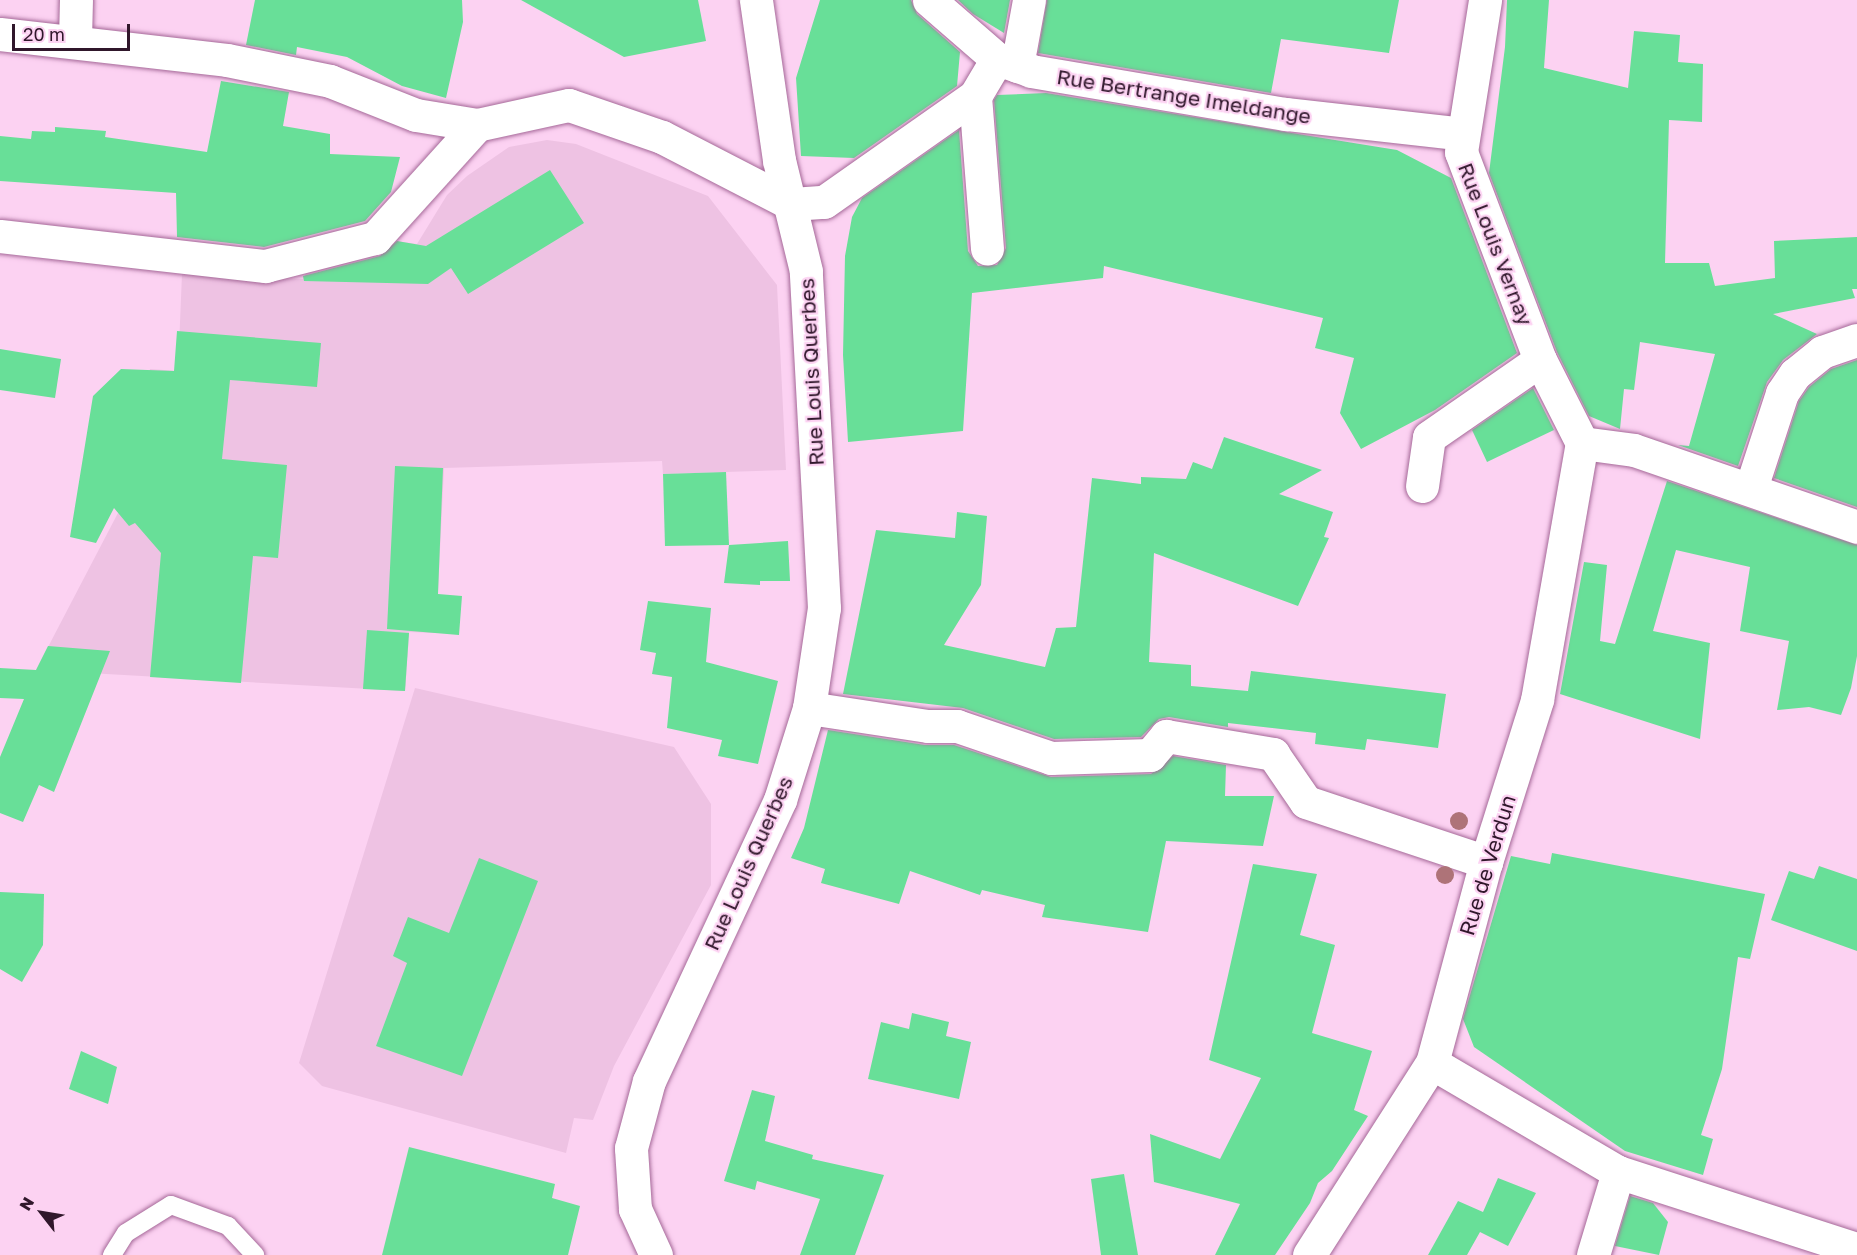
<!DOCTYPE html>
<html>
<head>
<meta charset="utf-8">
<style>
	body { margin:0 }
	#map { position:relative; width:1857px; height:1255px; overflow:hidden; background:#fcd2f2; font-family:"Golos Text",sans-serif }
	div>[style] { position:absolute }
	.built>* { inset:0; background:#eec2e3 }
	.building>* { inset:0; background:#68df98 }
	.roads { filter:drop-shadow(0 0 2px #a56898) drop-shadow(0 0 2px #a56898) }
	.service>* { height:18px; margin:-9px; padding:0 9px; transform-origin:9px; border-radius:9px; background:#fff }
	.minor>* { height:33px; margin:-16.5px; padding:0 16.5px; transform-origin:16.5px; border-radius:16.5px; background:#fff }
	.tertiary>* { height:33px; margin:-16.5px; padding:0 16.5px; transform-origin:16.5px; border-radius:16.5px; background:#fff }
	.trees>* { width:18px; height:18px; margin:-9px; border-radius:50%; background:#ae7378 }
	span { translate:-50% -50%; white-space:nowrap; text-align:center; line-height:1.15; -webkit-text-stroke:4.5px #fcd2f2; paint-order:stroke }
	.street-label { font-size:21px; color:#30172b }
	.north { position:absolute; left:12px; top:1183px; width:60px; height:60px; -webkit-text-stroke:4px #fcd2f2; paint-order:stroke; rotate:301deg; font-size:16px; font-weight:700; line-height:24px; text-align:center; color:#30172b }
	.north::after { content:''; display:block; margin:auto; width:21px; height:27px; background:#30172b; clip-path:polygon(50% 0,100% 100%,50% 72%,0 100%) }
	.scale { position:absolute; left:12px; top:24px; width:118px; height:27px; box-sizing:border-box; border:3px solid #30172b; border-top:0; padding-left:8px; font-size:18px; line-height:21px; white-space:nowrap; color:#30172b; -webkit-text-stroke:4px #fcd2f2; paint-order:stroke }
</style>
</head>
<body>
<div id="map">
	<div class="built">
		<i style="clip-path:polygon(547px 140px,576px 144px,708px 196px,777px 285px,786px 470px,663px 474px,662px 461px,444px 468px,436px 633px,409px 632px,405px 691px,36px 670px,119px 511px,150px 369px,178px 371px,182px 274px,303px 279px,309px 268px,388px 240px,417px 244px,447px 195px,467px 176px,509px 147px)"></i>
		<i style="clip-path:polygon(415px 688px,674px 747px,711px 804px,711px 885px,614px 1066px,593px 1120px,574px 1118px,566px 1153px,322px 1086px,299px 1063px)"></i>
	</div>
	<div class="building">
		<i style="clip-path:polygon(255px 0,462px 0,463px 22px,446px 98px,402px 86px,347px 57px,297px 47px,296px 55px,246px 45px)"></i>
		<i style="clip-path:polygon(521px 0,698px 0,706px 41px,624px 57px)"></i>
		<i style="clip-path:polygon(820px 0,911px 0,917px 14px,960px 52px,957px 86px,854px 158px,801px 156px,796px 78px)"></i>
		<i style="clip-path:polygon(958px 0,1010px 0,1004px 33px,973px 14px)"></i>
		<i style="clip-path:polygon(1047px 0,1399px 0,1389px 53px,1281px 39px,1271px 93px,1038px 53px)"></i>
		<i style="clip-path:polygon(1507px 0,1549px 0,1544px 68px,1628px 88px,1634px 31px,1680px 35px,1678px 62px,1703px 64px,1702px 122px,1669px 120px,1665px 263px,1709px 263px,1715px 286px,1775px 278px,1774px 241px,1857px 237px,1857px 289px,1852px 289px,1855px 298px,1773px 314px,1817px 334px,1783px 360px,1767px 382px,1738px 466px,1678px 445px,1689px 446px,1715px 354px,1640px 342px,1634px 390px,1624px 389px,1620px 429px,1589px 416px,1557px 352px,1489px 173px,1505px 47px)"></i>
		<i style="clip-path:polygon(221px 81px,289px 92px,283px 126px,330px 134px,330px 154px,400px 157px,391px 192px,365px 221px,264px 247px,177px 237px,176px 193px,0 181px,0 136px,31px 139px,32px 131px,55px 132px,55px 127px,106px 131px,105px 137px,207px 152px)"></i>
		<i style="clip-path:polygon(1046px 93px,1397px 150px,1451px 178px,1517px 353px,1435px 410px,1361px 449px,1340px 413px,1354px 358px,1315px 348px,1323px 318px,1104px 266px,1103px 278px,972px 293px,963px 431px,848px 442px,843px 355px,845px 256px,852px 217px,862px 198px,959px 130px,968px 251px,978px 266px,997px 265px,1006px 248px,994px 100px,997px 95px)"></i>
		<i style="clip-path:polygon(550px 170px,584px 223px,468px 294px,451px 268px,428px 284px,304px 281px,303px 276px,380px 256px,397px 241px,426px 246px)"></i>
		<i style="clip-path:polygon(177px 331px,321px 343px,317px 387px,230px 380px,222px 459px,287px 465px,278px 558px,253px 556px,241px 683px,150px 677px,161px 553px,135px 523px,129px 526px,114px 508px,96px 543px,70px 537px,93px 396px,121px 369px,174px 371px)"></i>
		<i style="clip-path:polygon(0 349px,61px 359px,55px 398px,0 390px)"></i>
		<i style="clip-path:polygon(1857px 360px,1857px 507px,1774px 478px,1799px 401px,1809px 387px,1831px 369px)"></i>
		<i style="clip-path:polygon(1533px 388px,1554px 430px,1487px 462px,1472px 430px)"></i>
		<i style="clip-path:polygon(1224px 437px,1322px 470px,1279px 494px,1333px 512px,1324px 537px,1329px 538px,1298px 606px,1154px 553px,1149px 662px,1191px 665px,1191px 686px,1248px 691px,1251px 671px,1446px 694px,1438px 748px,1367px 739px,1365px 750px,1315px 744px,1316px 733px,1228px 723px,1228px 727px,1169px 717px,1159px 719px,1141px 737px,1054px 739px,963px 708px,843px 694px,876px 530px,955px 538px,957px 512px,987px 516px,981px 585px,944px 645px,1045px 667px,1056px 628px,1076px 627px,1092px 478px,1141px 484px,1141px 477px,1186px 479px,1193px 462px,1212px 469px)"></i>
		<i style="clip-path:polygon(395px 466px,443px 468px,438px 594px,462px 596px,459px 635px,387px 629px)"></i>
		<i style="clip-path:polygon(726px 472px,729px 545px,665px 546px,663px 474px)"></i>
		<i style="clip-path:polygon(1667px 481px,1857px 545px,1857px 656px,1851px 688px,1841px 715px,1809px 707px,1777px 710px,1789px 641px,1740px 631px,1750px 567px,1676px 550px,1653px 631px,1710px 643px,1700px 739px,1560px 694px,1584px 562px,1607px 565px,1600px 641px,1615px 644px)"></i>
		<i style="clip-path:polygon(788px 541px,790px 581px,760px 581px,760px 585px,724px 583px,729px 545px)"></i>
		<i style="clip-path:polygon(648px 601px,711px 608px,706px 662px,778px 681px,758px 764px,718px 756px,722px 740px,667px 728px,672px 677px,652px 674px,656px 653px,640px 650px)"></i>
		<i style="clip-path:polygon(367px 630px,409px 633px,405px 691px,363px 689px)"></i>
		<i style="clip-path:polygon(48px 646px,110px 651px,54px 792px,39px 785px,23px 822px,0 813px,0 757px,24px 699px,0 698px,0 668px,36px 670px)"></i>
		<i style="clip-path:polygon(828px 730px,925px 745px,954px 745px,1051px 777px,1151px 774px,1173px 756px,1226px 765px,1225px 796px,1274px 796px,1263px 846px,1166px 841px,1148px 932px,1042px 917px,1045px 905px,982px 890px,980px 895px,910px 871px,899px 904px,821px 883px,825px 869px,791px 858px,804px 828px)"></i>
		<i style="clip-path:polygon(1552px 853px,1765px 894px,1750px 959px,1738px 957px,1722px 1069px,1701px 1135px,1713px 1139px,1703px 1175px,1625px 1151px,1474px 1047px,1463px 1019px,1511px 856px,1550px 864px)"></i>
		<i style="clip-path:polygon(479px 858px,538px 881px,462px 1076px,376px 1046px,407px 963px,393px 956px,408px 917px,449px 933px)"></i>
		<i style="clip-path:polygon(1253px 864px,1317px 874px,1300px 935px,1335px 945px,1312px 1033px,1372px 1051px,1354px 1110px,1368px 1116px,1332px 1171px,1318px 1183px,1310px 1203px,1275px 1255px,1215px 1255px,1240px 1204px,1154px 1182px,1150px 1134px,1220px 1159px,1261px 1078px,1209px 1060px)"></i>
		<i style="clip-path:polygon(1819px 866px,1857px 879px,1857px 951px,1771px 920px,1789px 871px,1814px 879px)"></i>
		<i style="clip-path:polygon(0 892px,44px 894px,43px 945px,22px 982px,0 969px)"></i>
		<i style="clip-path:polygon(912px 1013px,949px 1022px,946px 1036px,971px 1042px,959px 1099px,868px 1079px,881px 1022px,909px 1029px)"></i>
		<i style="clip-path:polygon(81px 1051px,117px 1067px,108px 1104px,69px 1089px)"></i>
		<i style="clip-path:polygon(752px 1090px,775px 1096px,765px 1141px,813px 1155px,812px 1159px,884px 1175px,855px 1255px,800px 1255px,820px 1199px,757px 1181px,755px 1190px,724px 1181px)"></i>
		<i style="clip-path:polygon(409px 1147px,555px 1184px,552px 1198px,580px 1206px,568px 1255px,382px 1255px)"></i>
		<i style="clip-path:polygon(1124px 1174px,1138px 1255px,1101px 1255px,1091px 1179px)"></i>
		<i style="clip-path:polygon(1498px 1178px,1536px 1193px,1508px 1246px,1480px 1232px,1467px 1255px,1428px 1255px,1458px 1201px,1483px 1212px)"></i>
		<i style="clip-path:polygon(1630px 1196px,1653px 1203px,1668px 1222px,1659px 1255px,1615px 1246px)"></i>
	</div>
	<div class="roads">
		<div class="service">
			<i style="left:112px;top:1255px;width:26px;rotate:-58deg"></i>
			<i style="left:126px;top:1233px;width:53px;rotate:-31.9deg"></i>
			<i style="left:171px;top:1205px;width:61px;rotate:20.2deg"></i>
			<i style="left:228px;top:1226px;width:40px;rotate:47deg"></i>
		</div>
		<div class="minor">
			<i style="left:929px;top:0;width:90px;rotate:40.9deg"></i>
			<i style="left:997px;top:59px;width:36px;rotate:19deg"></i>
			<i style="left:1031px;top:71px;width:259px;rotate:9.6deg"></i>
			<i style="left:1286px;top:114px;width:178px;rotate:6.4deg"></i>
			<i style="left:0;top:34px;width:228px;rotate:6.5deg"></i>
			<i style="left:227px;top:60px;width:105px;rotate:11.5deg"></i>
			<i style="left:330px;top:81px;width:92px;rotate:21.6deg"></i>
			<i style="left:416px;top:115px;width:62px;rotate:9.3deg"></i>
			<i style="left:477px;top:125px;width:94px;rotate:-12.3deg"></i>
			<i style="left:569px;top:105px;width:98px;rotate:19deg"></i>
			<i style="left:662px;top:137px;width:146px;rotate:27.3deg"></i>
			<i style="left:792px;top:204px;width:32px;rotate:-4deg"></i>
			<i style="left:824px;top:202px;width:184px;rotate:-35.1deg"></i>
			<i style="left:975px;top:96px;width:43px;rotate:-59.3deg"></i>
			<i style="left:75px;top:40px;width:40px;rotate:-88.6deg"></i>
			<i style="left:1017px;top:66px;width:67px;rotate:-79.7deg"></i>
			<i style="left:975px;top:96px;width:153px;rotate:85.5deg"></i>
			<i style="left:0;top:236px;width:267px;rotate:6.5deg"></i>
			<i style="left:265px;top:266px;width:114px;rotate:-14.3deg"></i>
			<i style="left:375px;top:238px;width:152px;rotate:-47.9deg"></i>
			<i style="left:1582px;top:443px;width:52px;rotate:7.7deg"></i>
			<i style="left:1634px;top:450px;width:236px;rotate:19deg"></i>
			<i style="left:1422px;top:486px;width:49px;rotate:-81.9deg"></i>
			<i style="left:1429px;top:437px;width:135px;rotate:-34.7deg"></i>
			<i style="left:1751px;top:488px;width:100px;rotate:-71.9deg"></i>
			<i style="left:1782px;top:393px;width:23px;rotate:-56deg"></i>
			<i style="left:1795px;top:374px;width:35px;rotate:-39deg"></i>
			<i style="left:1822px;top:352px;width:37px;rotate:-19deg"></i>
			<i style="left:809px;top:708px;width:120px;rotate:8.6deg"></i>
			<i style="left:928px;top:726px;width:29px"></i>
			<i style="left:957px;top:726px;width:99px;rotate:18.8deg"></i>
			<i style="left:1051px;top:758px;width:99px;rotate:-1.7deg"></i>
			<i style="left:1150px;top:755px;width:25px;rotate:-50deg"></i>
			<i style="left:1166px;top:736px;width:109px;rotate:9.5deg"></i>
			<i style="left:1273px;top:754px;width:58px;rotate:55.5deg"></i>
			<i style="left:1306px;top:802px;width:190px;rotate:18.4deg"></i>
			<i style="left:1432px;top:1063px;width:216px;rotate:30.4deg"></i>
			<i style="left:1618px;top:1172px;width:251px;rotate:17.9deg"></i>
			<i style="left:1593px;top:1255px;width:87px;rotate:-73.2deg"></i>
		</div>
		<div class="tertiary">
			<i style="left:656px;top:1255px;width:51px;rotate:-114.5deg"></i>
			<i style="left:635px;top:1209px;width:61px;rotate:-93.8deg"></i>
			<i style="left:631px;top:1148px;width:69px;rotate:-75deg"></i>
			<i style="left:649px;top:1081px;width:310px;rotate:-65deg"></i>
			<i style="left:780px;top:800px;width:96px;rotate:-72.5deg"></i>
			<i style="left:809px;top:708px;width:101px;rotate:-81.5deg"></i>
			<i style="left:824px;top:608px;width:337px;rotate:-93.1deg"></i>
			<i style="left:806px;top:271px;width:114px;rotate:-103.7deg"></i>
			<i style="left:779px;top:160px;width:162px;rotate:-98.2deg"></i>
			<i style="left:1309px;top:1255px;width:228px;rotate:-57.4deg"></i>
			<i style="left:1432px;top:1063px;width:208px;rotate:-75deg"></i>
			<i style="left:1486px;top:862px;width:170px;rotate:-72.5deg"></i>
			<i style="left:1537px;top:700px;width:261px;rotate:-80.1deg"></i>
			<i style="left:1582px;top:443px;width:93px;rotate:-116.8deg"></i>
			<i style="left:1540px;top:360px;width:222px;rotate:-110.8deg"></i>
			<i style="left:1461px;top:152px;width:154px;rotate:-81deg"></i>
		</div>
	</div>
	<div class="trees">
		<i style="left:1459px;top:821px"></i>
		<i style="left:1445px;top:875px"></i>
	</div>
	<div class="street-label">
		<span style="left:1184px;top:96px;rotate:9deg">Rue Bertrange Imeldange</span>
		<span style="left:1496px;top:244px;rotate:69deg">Rue Louis Vernay</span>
		<span style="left:811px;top:372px;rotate:-93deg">Rue Louis Querbes</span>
		<span style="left:748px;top:863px;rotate:-66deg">Rue Louis Querbes</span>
		<span style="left:1487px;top:865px;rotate:-73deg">Rue de Verdun</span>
	</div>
	<div class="north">N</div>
	<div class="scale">20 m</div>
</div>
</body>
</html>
